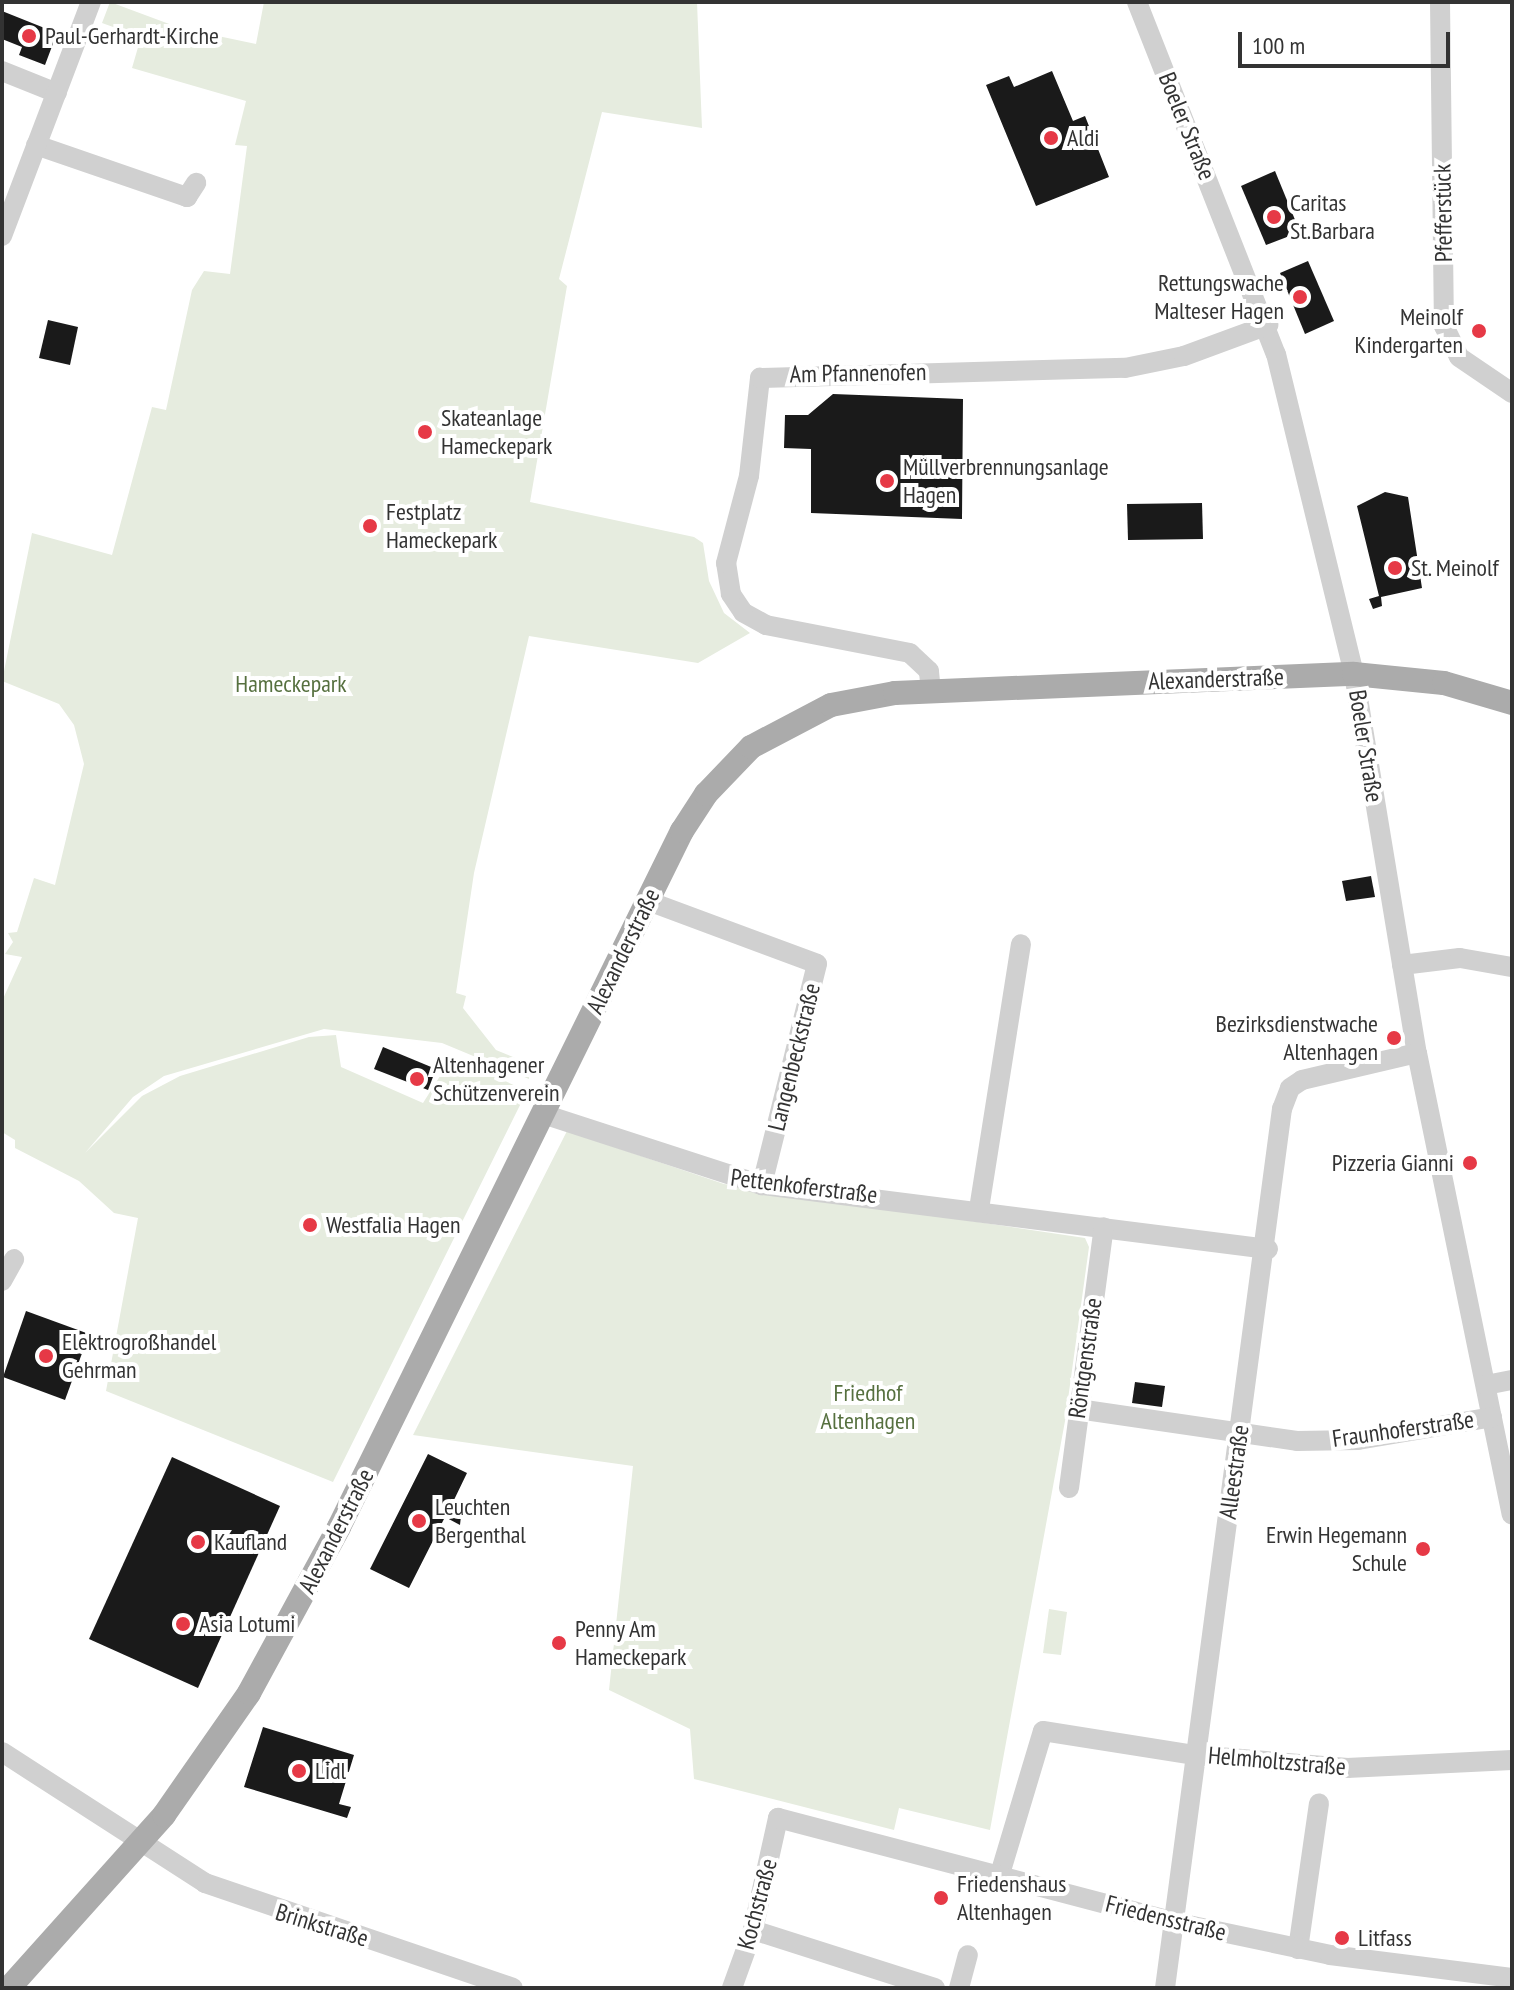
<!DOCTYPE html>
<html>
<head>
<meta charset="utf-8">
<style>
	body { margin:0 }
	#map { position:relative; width:1514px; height:1990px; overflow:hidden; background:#fff; font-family:"PT Sans Narrow",sans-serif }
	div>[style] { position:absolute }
	.green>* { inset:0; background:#e6ecdf }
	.building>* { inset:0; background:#1a1a1a }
	.minor>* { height:20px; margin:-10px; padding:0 10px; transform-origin:10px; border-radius:10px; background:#d0d0d0 }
	.major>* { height:24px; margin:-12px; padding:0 12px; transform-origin:12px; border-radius:12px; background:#ababab }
	.dots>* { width:22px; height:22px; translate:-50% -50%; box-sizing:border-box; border:4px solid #fff; border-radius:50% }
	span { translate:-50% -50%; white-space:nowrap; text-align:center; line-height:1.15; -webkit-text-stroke:8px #fff; paint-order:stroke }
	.poi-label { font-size:24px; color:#333 }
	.left { translate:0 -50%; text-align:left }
	.right { translate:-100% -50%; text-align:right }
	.street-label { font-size:24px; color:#333 }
	.park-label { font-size:24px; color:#56703f }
	.frame { position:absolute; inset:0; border:4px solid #333; pointer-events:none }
	.scale { position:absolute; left:1238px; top:32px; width:212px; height:36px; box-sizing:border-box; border:4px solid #333; border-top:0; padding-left:10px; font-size:24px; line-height:28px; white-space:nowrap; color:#333; -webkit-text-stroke:6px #fff; paint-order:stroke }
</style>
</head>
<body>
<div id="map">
	<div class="green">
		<i style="clip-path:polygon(110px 2px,180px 28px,256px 44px,264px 2px,697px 2px,702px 128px,602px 112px,559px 279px,567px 286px,530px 502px,694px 537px,703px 543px,709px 581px,724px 613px,750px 633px,698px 663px,529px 636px,474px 873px,456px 993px,466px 996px,463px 1008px,496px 1050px,528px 1063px,529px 1079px,442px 1043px,324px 1029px,164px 1076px,133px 1097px,85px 1153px,142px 1096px,180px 1076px,309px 1037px,336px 1035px,341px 1067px,423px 1103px,452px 1057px,527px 1091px,333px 1482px,106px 1391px,138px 1218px,114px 1213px,79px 1181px,15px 1148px,15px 1140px,2px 1132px,2px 1001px,22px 957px,5px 954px,13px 942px,8px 933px,17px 932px,34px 878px,55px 885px,84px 764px,74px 725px,59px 704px,2px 681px,32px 533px,112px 555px,152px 407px,166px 410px,192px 290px,204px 271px,230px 274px,247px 146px,235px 145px,246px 101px,132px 68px,141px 37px,102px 23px)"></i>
		<i style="clip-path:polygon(567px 1131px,724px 1184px,1085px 1238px,1089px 1247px,1065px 1421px,990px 1830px,899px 1808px,894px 1830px,694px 1779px,690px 1729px,609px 1690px,633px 1466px,413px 1435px)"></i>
		<i style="clip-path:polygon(1049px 1609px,1067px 1612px,1061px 1655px,1043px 1653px)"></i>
	</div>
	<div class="building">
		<i style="clip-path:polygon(2px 11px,57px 33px,45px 65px,19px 55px,22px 47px,2px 39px)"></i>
		<i style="clip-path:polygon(1052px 71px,1073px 121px,1085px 116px,1109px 177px,1036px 206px,986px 85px,1009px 76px,1014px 87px)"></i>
		<i style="clip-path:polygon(1275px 171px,1300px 232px,1266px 245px,1241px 186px)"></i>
		<i style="clip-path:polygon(1308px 261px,1334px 321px,1305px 334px,1280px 273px)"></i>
		<i style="clip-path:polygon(48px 320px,78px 327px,70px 365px,39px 358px)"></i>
		<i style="clip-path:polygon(833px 394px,963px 399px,962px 519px,811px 513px,811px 449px,784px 448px,785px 415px,808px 415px)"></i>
		<i style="clip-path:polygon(1385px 492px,1408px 497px,1422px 588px,1381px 597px,1382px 606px,1373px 609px,1369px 599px,1379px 596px,1357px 506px)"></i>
		<i style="clip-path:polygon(1202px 503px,1203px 539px,1128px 540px,1127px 504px)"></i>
		<i style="clip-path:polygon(1371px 876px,1375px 897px,1346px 901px,1342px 881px)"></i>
		<i style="clip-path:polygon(383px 1047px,436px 1069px,428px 1090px,374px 1069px)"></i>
		<i style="clip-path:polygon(26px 1311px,89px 1334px,65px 1400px,3px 1377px)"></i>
		<i style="clip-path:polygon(1135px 1382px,1165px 1386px,1162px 1407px,1132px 1403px)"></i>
		<i style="clip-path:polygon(428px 1454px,467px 1473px,453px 1502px,462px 1507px,460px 1525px,445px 1517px,409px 1588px,370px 1569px)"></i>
		<i style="clip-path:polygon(172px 1457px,280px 1506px,198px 1688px,89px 1639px)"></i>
		<i style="clip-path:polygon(263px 1727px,354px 1755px,339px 1804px,351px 1807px,347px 1818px,244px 1787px)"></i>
	</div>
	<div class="minor">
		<i style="left:1137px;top:2px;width:378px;rotate:68.5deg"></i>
		<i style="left:1276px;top:354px;width:329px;rotate:76.3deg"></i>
		<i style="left:1354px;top:674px;width:384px;rotate:80.6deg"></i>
		<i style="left:1417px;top:1053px;width:471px;rotate:78.4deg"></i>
		<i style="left:1440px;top:2px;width:324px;rotate:89.3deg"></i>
		<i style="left:1444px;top:326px;width:34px;rotate:64deg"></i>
		<i style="left:1459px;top:357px;width:64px;rotate:34.2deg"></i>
		<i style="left:2px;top:71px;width:59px;rotate:21.8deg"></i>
		<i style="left:36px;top:145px;width:160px;rotate:19deg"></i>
		<i style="left:187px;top:197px;width:17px;rotate:-57deg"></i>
		<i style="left:2px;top:236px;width:250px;rotate:-69.2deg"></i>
		<i style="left:931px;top:691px;width:20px;rotate:-96deg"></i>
		<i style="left:929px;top:671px;width:26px;rotate:-137deg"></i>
		<i style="left:910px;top:653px;width:147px;rotate:-169deg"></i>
		<i style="left:766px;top:625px;width:26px;rotate:-151deg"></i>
		<i style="left:743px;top:612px;width:22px;rotate:-124deg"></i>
		<i style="left:731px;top:594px;width:31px;rotate:-99deg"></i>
		<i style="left:726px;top:563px;width:90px;rotate:-75.2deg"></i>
		<i style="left:749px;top:476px;width:99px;rotate:-83.6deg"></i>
		<i style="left:760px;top:378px;width:365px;rotate:-1.6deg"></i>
		<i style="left:1125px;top:368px;width:60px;rotate:-11.5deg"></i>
		<i style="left:1184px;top:356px;width:90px;rotate:-20.3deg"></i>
		<i style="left:648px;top:901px;width:180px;rotate:20.4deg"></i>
		<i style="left:817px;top:964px;width:228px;rotate:104deg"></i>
		<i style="left:1402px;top:965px;width:58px;rotate:-6.9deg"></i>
		<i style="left:1460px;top:958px;width:53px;rotate:9.8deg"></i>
		<i style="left:543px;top:1114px;width:230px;rotate:18deg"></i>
		<i style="left:762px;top:1185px;width:510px;rotate:7.21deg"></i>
		<i style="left:979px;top:1209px;width:268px;rotate:-81deg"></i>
		<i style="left:2px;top:1281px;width:25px;rotate:-61deg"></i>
		<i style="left:1486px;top:1385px;width:26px;rotate:-11deg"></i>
		<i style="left:1078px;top:1409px;width:221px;rotate:8.3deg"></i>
		<i style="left:1297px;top:1441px;width:61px;rotate:-0.9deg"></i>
		<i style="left:1358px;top:1440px;width:136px;rotate:-9.7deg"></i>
		<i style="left:1069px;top:1488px;width:263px;rotate:-82.4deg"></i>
		<i style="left:2px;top:1752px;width:242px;rotate:32.8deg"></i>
		<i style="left:205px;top:1883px;width:325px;rotate:18.8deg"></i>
		<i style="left:1000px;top:1874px;width:149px;rotate:-73.3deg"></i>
		<i style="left:1043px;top:1731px;width:154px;rotate:9deg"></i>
		<i style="left:1195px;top:1755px;width:153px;rotate:4.9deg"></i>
		<i style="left:1347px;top:1768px;width:165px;rotate:-2.8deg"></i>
		<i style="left:753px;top:1930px;width:191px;rotate:17.7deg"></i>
		<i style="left:1298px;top:1949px;width:147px;rotate:-81.8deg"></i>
		<i style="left:732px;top:1988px;width:62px;rotate:-70.1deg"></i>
		<i style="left:753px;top:1930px;width:115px;rotate:-77.4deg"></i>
		<i style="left:778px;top:1818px;width:409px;rotate:14.7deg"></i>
		<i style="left:1174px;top:1922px;width:159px;rotate:11.9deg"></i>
		<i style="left:1330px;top:1955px;width:183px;rotate:7.2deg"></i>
		<i style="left:959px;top:1988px;width:34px;rotate:-75deg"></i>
		<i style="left:1165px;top:1988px;width:887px;rotate:-82.42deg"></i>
		<i style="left:1282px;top:1109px;width:22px;rotate:-69deg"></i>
		<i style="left:1290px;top:1088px;width:14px;rotate:-34deg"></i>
		<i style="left:1302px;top:1080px;width:118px;rotate:-13.2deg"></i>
	</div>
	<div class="major">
		<i style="left:9px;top:1988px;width:232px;rotate:-48.1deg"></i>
		<i style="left:164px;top:1815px;width:149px;rotate:-55.1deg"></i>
		<i style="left:249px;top:1693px;width:189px;rotate:-61.5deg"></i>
		<i style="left:339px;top:1527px;width:776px;rotate:-63.77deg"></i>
		<i style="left:682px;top:831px;width:44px;rotate:-57deg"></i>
		<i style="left:706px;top:794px;width:65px;rotate:-46.2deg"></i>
		<i style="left:751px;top:747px;width:90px;rotate:-27.7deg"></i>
		<i style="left:831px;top:705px;width:65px;rotate:-10.6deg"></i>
		<i style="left:895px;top:693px;width:459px;rotate:-2.4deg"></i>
		<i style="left:1354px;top:674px;width:90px;rotate:5.7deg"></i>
		<i style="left:1444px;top:683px;width:71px;rotate:16.4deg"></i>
	</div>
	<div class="dots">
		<i style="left:29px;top:36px;background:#e63946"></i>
		<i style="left:1051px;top:138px;background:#e63946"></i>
		<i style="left:1274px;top:217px;background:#e63946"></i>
		<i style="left:1300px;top:297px;background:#e63946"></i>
		<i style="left:1479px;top:331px;background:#e63946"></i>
		<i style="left:425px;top:432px;background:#e63946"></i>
		<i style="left:887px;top:481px;background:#e63946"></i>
		<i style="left:370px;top:526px;background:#e63946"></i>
		<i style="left:1395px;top:568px;background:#e63946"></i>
		<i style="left:1394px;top:1038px;background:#e63946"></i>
		<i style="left:417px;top:1079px;background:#e63946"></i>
		<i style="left:1470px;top:1163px;background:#e63946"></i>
		<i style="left:310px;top:1225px;background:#e63946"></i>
		<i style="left:46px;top:1356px;background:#e63946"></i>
		<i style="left:419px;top:1521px;background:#e63946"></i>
		<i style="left:198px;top:1542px;background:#e63946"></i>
		<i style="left:1423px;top:1549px;background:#e63946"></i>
		<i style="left:183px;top:1624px;background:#e63946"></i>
		<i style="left:559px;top:1643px;background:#e63946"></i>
		<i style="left:299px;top:1771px;background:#e63946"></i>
		<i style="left:941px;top:1898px;background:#e63946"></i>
		<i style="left:1342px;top:1938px;background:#e63946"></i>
	</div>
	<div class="poi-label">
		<span class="left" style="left:45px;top:36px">Paul-Gerhardt-Kirche</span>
		<span class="left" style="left:1067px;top:138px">Aldi</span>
		<span class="left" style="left:1290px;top:217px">Caritas<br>St.Barbara</span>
		<span class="right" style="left:1284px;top:297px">Rettungswache<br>Malteser Hagen</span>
		<span class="right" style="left:1463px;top:331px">Meinolf<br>Kindergarten</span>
		<span class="left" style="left:441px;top:432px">Skateanlage<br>Hameckepark</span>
		<span class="left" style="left:903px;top:481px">Müllverbrennungsanlage<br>Hagen</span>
		<span class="left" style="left:386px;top:526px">Festplatz<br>Hameckepark</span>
		<span class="left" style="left:1411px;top:568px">St. Meinolf</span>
		<span class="right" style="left:1378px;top:1038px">Bezirksdienstwache<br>Altenhagen</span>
		<span class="left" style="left:433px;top:1079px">Altenhagener<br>Schützenverein</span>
		<span class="right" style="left:1454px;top:1163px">Pizzeria Gianni</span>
		<span class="left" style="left:326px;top:1225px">Westfalia Hagen</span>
		<span class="left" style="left:62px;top:1356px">Elektrogroßhandel<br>Gehrman</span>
		<span class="left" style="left:435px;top:1521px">Leuchten<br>Bergenthal</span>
		<span class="right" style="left:1407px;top:1549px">Erwin Hegemann<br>Schule</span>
		<span class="left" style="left:214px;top:1542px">Kaufland</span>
		<span class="left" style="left:199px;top:1624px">Asia Lotumi</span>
		<span class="left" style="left:575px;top:1643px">Penny Am<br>Hameckepark</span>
		<span class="left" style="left:315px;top:1771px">Lidl</span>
		<span class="left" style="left:957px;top:1898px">Friedenshaus<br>Altenhagen</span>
		<span class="left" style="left:1358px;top:1938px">Litfass</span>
	</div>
	<div class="street-label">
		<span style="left:1187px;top:126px;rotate:68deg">Boeler Straße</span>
		<span style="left:1443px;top:213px;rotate:-91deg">Pfefferstück</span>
		<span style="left:858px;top:373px;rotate:-1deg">Am Pfannenofen</span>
		<span style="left:1216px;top:679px;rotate:-2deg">Alexanderstraße</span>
		<span style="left:1366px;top:746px;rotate:81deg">Boeler Straße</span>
		<span style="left:623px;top:951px;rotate:-64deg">Alexanderstraße</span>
		<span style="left:794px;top:1057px;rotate:-76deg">Langenbeckstraße</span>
		<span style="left:804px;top:1186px;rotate:7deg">Pettenkoferstraße</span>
		<span style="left:1085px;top:1358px;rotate:-82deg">Röntgenstraße</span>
		<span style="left:1403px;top:1429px;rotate:-8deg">Fraunhoferstraße</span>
		<span style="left:1234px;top:1472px;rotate:-82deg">Alleestraße</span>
		<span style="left:336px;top:1531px;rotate:-63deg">Alexanderstraße</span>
		<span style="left:1277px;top:1761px;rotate:5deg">Helmholtzstraße</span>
		<span style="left:757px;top:1904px;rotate:-75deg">Kochstraße</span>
		<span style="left:1166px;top:1918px;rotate:14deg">Friedensstraße</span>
		<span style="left:322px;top:1925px;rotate:17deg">Brinkstraße</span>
	</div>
	<div class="park-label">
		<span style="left:291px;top:684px">Hameckepark</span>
		<span style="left:868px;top:1407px">Friedhof<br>Altenhagen</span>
	</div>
	<div class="frame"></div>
	<div class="scale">100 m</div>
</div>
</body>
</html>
